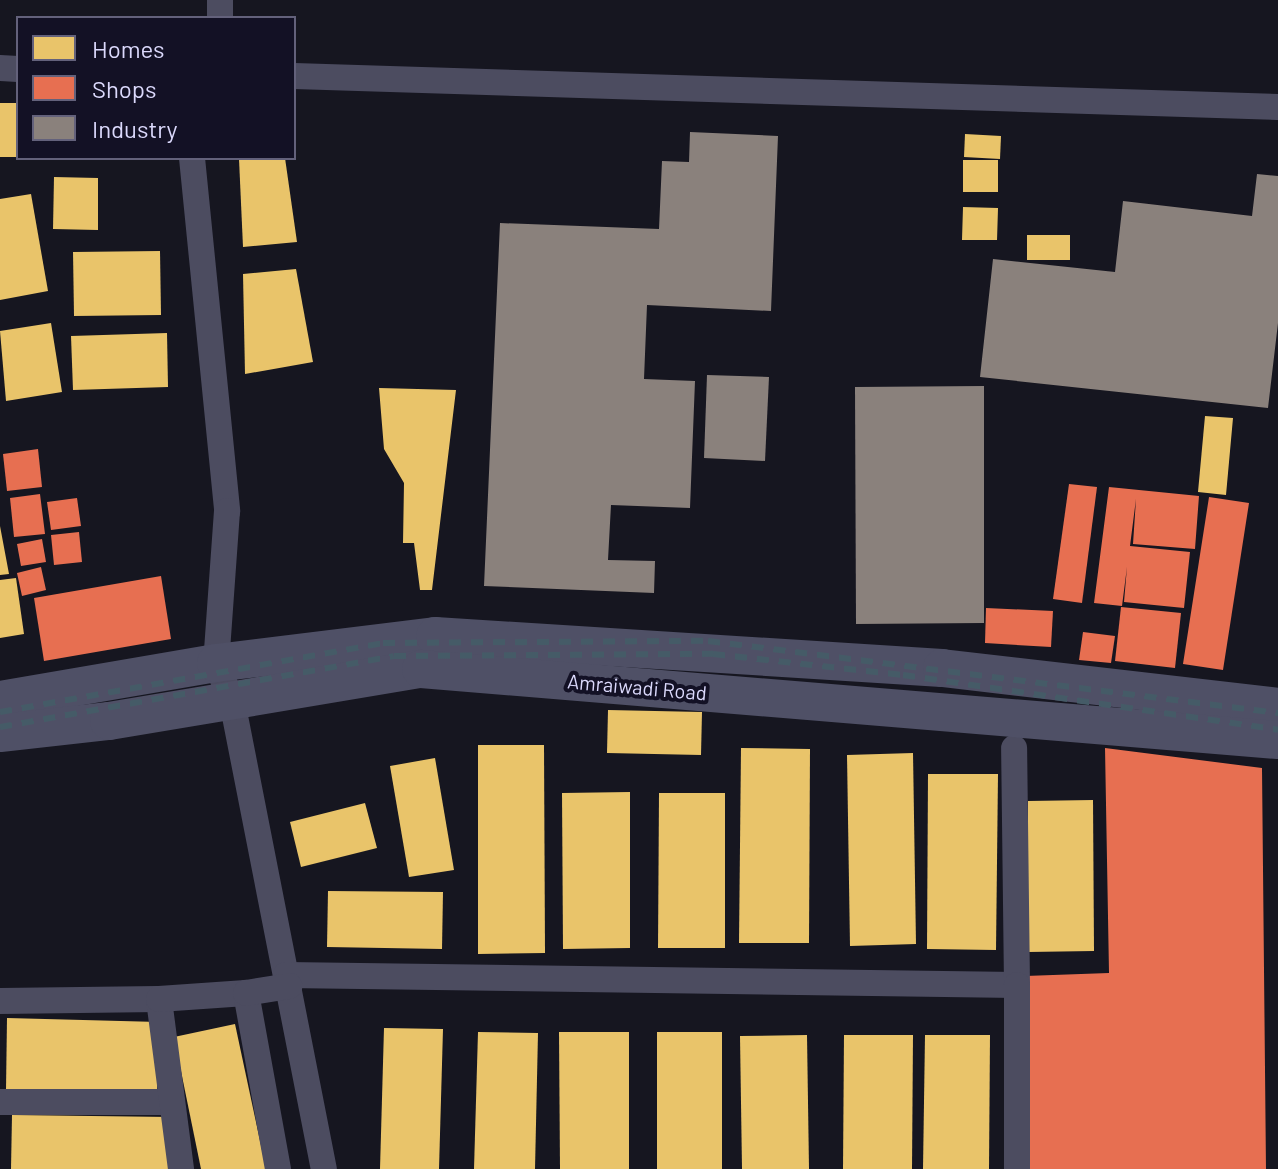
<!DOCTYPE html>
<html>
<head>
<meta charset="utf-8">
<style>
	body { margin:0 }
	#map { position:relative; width:1278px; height:1169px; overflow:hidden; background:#161620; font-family:Barlow,sans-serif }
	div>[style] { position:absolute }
	.homes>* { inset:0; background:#e9c46a }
	.shops>* { inset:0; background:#e76f51 }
	.industry>* { inset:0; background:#8a817c }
	.minor>* { height:26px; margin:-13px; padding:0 13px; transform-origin:13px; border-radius:13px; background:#4c4c60 }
	.secondary>* { height:38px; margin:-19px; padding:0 19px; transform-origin:19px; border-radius:19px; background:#4f5066 }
	.rail>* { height:6px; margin-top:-3px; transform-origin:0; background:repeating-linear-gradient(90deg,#455b67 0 12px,transparent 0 22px) }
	span { translate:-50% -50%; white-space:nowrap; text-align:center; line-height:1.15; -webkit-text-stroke:8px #131125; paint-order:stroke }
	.street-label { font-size:20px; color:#dbd9fc }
	.legend { position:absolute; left:16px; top:16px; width:280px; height:144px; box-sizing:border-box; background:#131125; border:2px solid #63617b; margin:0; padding:10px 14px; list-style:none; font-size:24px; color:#dbd9fc }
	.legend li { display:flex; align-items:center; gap:16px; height:40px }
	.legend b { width:40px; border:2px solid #63617b }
</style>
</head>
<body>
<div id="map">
	<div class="homes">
		<i style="clip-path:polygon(0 103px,18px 103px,18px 157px,0 157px)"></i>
		<i style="clip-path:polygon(965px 134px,1001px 136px,1000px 159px,964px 157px)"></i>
		<i style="clip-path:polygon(285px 158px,297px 242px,243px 247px,239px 159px)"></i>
		<i style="clip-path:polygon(963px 160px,998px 160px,998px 192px,963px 192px)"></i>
		<i style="clip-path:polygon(54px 177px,98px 178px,98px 230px,53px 229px)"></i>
		<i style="clip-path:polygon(31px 194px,48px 291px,0 300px,0 199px)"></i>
		<i style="clip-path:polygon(963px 207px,998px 208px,997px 240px,962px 240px)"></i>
		<i style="clip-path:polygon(1027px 235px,1070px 235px,1070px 260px,1027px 260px)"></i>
		<i style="clip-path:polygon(160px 251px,161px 315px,74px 316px,73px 252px)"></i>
		<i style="clip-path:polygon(296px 269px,313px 362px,245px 374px,243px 274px)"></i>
		<i style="clip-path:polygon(51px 323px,62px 392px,6px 401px,0 331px)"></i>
		<i style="clip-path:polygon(167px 333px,168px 387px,73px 390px,71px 336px)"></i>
		<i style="clip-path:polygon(379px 388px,456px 390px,432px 590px,420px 590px,414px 543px,403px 543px,404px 483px,384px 449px)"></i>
		<i style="clip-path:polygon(1205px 416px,1233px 418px,1226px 495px,1198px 492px)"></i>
		<i style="clip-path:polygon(0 526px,9px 574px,0 575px)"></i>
		<i style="clip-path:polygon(16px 578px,24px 634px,0 638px,0 580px)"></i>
		<i style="clip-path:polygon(608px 710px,702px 712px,701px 755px,607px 753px)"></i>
		<i style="clip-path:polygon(478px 745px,544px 745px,545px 953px,478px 954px)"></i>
		<i style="clip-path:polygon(741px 748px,810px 749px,809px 943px,739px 943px)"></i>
		<i style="clip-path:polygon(913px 753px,916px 944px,850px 946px,847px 755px)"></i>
		<i style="clip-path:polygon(435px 758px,454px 870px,409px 877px,390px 766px)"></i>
		<i style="clip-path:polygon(928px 774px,998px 774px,996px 950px,927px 949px)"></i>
		<i style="clip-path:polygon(630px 792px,630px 948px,563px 949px,562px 793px)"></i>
		<i style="clip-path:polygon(659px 793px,725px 793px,725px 948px,658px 948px)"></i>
		<i style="clip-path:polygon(1093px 800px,1094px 951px,1028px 952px,1028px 801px)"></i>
		<i style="clip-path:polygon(365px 803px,377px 848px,301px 867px,290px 822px)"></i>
		<i style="clip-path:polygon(328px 891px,443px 892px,442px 949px,327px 947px)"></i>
		<i style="clip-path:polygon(7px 1018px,159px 1022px,157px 1094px,6px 1090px)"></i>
		<i style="clip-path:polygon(235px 1024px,266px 1169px,201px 1169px,174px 1037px)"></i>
		<i style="clip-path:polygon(384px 1028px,443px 1029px,439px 1169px,380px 1169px)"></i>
		<i style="clip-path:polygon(478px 1032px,538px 1033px,535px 1169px,474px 1169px)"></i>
		<i style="clip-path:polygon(559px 1032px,629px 1032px,629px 1169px,560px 1169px)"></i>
		<i style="clip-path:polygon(657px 1032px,722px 1032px,722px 1169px,657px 1169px)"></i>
		<i style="clip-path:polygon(807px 1035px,809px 1169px,742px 1169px,740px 1036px)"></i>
		<i style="clip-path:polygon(844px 1035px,913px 1035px,912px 1169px,843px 1169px)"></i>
		<i style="clip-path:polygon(925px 1035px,990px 1035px,989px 1169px,923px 1169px)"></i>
		<i style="clip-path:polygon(12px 1115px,171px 1117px,170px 1169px,11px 1169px)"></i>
	</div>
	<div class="shops">
		<i style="clip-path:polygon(38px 449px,42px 487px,7px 491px,3px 454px)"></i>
		<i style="clip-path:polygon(1069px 484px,1097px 487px,1082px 603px,1053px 599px)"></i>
		<i style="clip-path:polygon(1109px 487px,1199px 496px,1195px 549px,1133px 544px,1136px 499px,1130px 546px,1190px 552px,1184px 608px,1124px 602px,1127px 567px,1122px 606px,1094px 603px)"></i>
		<i style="clip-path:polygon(40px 494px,45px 534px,14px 537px,10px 498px)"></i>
		<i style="clip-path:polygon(1209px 497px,1249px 503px,1223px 670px,1183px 664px)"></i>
		<i style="clip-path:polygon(77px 498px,81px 526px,51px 530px,47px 502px)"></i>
		<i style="clip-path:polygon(79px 532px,82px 562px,54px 565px,51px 535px)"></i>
		<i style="clip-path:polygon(42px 539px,46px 562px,21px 566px,17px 544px)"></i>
		<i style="clip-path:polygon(41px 567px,46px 590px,22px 596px,17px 573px)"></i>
		<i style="clip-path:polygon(161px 576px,171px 639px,44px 661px,34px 598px)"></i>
		<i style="clip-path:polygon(1121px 607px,1181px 613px,1175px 668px,1115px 661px)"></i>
		<i style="clip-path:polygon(986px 608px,1053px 611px,1051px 647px,985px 643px)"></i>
		<i style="clip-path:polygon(1083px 632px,1115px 636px,1111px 663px,1079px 660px)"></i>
		<i style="clip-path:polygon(1105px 748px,1262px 768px,1266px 1169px,1022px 1169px,1025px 976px,1109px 973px)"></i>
	</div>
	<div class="industry">
		<i style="clip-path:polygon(690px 132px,778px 136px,771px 311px,647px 305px,644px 379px,695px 381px,690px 508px,611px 505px,608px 560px,655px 561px,654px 593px,484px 586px,500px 223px,659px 229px,662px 161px,689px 162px)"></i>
		<i style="clip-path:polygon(1257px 174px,1278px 176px,1278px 323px,1268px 408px,980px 377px,993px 259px,1115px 272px,1123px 201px,1252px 216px)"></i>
		<i style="clip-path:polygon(707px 375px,769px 377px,765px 461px,704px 458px)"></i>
		<i style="clip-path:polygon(984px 386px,984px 623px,856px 624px,855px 387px)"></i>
	</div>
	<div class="minor">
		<i style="left:220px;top:18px;width:18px;rotate:-90deg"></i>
		<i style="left:0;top:68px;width:18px;rotate:3deg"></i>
		<i style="left:294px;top:76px;width:984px;rotate:1.8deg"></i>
		<i style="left:192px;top:158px;width:355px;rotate:84.3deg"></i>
		<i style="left:227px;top:511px;width:152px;rotate:94.1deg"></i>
		<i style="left:216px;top:663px;width:41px;rotate:67.2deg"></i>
		<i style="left:232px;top:701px;width:477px;rotate:78.9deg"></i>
		<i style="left:286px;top:975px;width:731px;rotate:0.78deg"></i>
		<i style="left:1017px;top:985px;width:237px;rotate:-90.7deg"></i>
		<i style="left:1017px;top:985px;width:184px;rotate:90deg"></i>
		<i style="left:0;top:1001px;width:159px;rotate:-0.7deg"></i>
		<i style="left:0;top:1102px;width:172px"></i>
		<i style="left:181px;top:1169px;width:171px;rotate:-97.4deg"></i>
		<i style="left:159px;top:999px;width:87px;rotate:-3.9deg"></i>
		<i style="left:278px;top:1169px;width:179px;rotate:-100.3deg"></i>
		<i style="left:246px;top:993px;width:44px;rotate:-9.2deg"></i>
	</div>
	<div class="secondary">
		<i style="left:0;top:700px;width:219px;rotate:-9.7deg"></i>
		<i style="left:216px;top:663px;width:221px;rotate:-7deg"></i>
		<i style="left:435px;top:636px;width:508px;rotate:3.61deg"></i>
		<i style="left:942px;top:668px;width:338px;rotate:6.6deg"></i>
		<i style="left:0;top:733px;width:110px;rotate:-6.3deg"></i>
		<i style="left:109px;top:721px;width:316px;rotate:-9.5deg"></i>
		<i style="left:421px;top:669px;width:860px;rotate:4.74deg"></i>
	</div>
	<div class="rail">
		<i style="left:0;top:712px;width:389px;rotate:-10.2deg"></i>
		<i style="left:383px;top:643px;width:325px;rotate:-0.4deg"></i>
		<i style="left:708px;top:641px;width:575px;rotate:7.2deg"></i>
		<i style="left:0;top:727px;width:400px;rotate:-10.2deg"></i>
		<i style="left:394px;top:656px;width:319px;rotate:-0.4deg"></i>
		<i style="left:713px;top:654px;width:191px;rotate:6.3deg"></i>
		<i style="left:903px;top:675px;width:379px;rotate:8.3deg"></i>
	</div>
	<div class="street-label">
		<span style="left:637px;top:687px;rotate:5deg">Amraiwadi Road</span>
	</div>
	<ul class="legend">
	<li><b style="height:22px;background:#e9c46a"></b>Homes</li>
	<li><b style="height:22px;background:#e76f51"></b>Shops</li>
	<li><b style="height:22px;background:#8a817c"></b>Industry</li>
	</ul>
</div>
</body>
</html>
